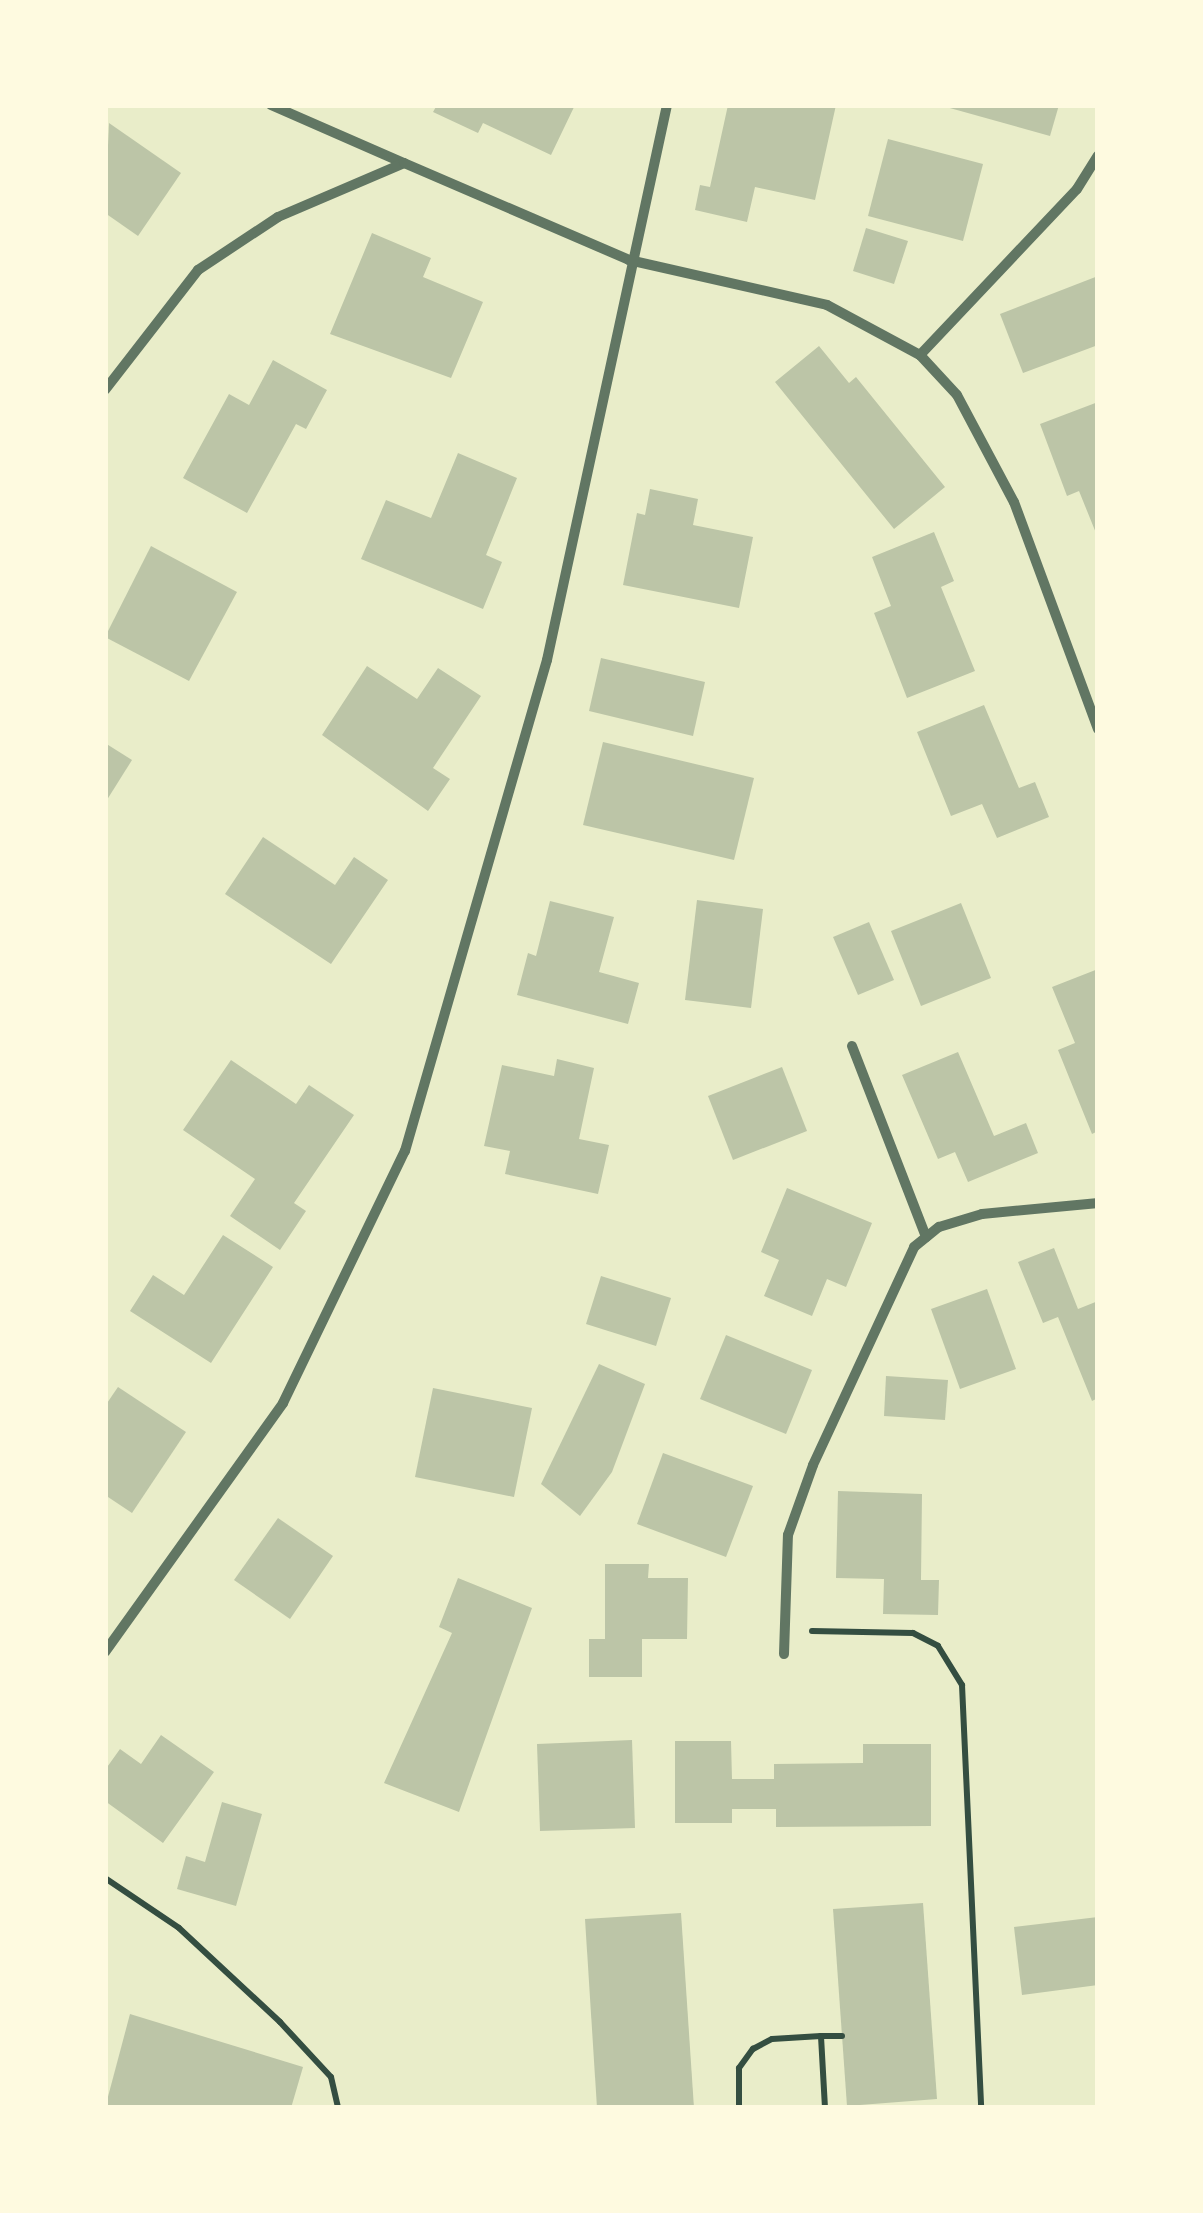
<!DOCTYPE html>
<html>
<head>
<meta charset="utf-8">
<style>
	body { margin:0 }
	#map { position:relative; width:1203px; height:2213px; overflow:hidden; background:#e9edc9; font-family:"Alegreya Sans",sans-serif }
	div>[style] { position:absolute }
	.building>* { inset:0; background:#bcc5a7 }
	.path>* { height:6px; margin:-3px; padding:0 3px; transform-origin:3px; border-radius:3px; background:#344e41 }
	.minor>* { height:10px; margin:-5px; padding:0 5px; transform-origin:5px; border-radius:5px; background:#617663 }
	span { translate:-50% -50%; white-space:nowrap; text-align:center; line-height:1.15; -webkit-text-stroke:10px #fefae0; paint-order:stroke }
	.frame { position:absolute; inset:0; border:108px solid #fefae0; pointer-events:none }
</style>
</head>
<body>
<div id="map">
	<div class="building">
		<i style="clip-path:polygon(437px 105px,575px 105px,551px 155px,483px 123px,478px 133px,433px 112px)"></i>
		<i style="clip-path:polygon(728px 105px,836px 105px,815px 200px,755px 187px,747px 222px,695px 210px,700px 185px,710px 187px)"></i>
		<i style="clip-path:polygon(939px 105px,1059px 105px,1050px 136px)"></i>
		<i style="clip-path:polygon(109px 123px,181px 173px,138px 236px,105px 213px)"></i>
		<i style="clip-path:polygon(888px 139px,983px 164px,963px 241px,868px 216px)"></i>
		<i style="clip-path:polygon(866px 228px,908px 241px,894px 284px,853px 271px)"></i>
		<i style="clip-path:polygon(372px 233px,431px 258px,423px 277px,483px 302px,451px 378px,330px 334px)"></i>
		<i style="clip-path:polygon(1098px 276px,1098px 345px,1023px 373px,1000px 314px)"></i>
		<i style="clip-path:polygon(819px 346px,849px 383px,856px 377px,945px 487px,894px 529px,775px 382px)"></i>
		<i style="clip-path:polygon(273px 360px,327px 390px,306px 429px,296px 424px,247px 513px,183px 478px,229px 394px,249px 405px)"></i>
		<i style="clip-path:polygon(1098px 402px,1098px 538px,1079px 491px,1067px 496px,1040px 424px)"></i>
		<i style="clip-path:polygon(458px 453px,517px 478px,486px 555px,502px 562px,483px 609px,361px 559px,386px 500px,431px 518px)"></i>
		<i style="clip-path:polygon(650px 489px,698px 499px,693px 525px,753px 537px,739px 608px,623px 585px,637px 513px,645px 515px)"></i>
		<i style="clip-path:polygon(934px 532px,954px 581px,941px 587px,975px 671px,907px 698px,874px 613px,891px 606px,872px 557px)"></i>
		<i style="clip-path:polygon(151px 546px,237px 592px,189px 681px,105px 637px)"></i>
		<i style="clip-path:polygon(601px 658px,705px 682px,693px 736px,589px 711px)"></i>
		<i style="clip-path:polygon(367px 666px,417px 699px,438px 668px,481px 696px,433px 768px,450px 779px,428px 811px,322px 735px)"></i>
		<i style="clip-path:polygon(984px 705px,1019px 788px,1035px 782px,1049px 817px,997px 838px,982px 804px,951px 816px,917px 732px)"></i>
		<i style="clip-path:polygon(603px 742px,754px 778px,734px 860px,583px 825px)"></i>
		<i style="clip-path:polygon(105px 743px,132px 760px,105px 803px)"></i>
		<i style="clip-path:polygon(263px 837px,335px 885px,354px 857px,388px 880px,331px 964px,225px 894px)"></i>
		<i style="clip-path:polygon(697px 900px,763px 909px,751px 1008px,685px 1000px)"></i>
		<i style="clip-path:polygon(550px 901px,614px 917px,599px 972px,639px 983px,628px 1024px,517px 995px,528px 953px,536px 956px)"></i>
		<i style="clip-path:polygon(961px 903px,991px 978px,921px 1006px,891px 931px)"></i>
		<i style="clip-path:polygon(869px 922px,894px 980px,858px 995px,833px 937px)"></i>
		<i style="clip-path:polygon(1098px 969px,1098px 1131px,1092px 1134px,1058px 1050px,1075px 1043px,1052px 987px)"></i>
		<i style="clip-path:polygon(958px 1052px,994px 1136px,1026px 1123px,1038px 1153px,968px 1182px,955px 1152px,938px 1159px,902px 1075px)"></i>
		<i style="clip-path:polygon(557px 1059px,594px 1068px,579px 1139px,609px 1145px,598px 1194px,505px 1174px,510px 1151px,484px 1146px,502px 1065px,554px 1076px)"></i>
		<i style="clip-path:polygon(231px 1060px,296px 1104px,309px 1085px,354px 1115px,294px 1203px,306px 1211px,280px 1250px,230px 1216px,255px 1179px,183px 1130px)"></i>
		<i style="clip-path:polygon(782px 1067px,807px 1131px,733px 1160px,708px 1096px)"></i>
		<i style="clip-path:polygon(787px 1188px,872px 1223px,846px 1287px,827px 1279px,812px 1316px,764px 1296px,779px 1260px,761px 1252px)"></i>
		<i style="clip-path:polygon(223px 1235px,273px 1267px,211px 1363px,130px 1311px,153px 1275px,184px 1295px)"></i>
		<i style="clip-path:polygon(1054px 1248px,1078px 1309px,1098px 1301px,1098px 1398px,1092px 1401px,1058px 1317px,1043px 1323px,1018px 1262px)"></i>
		<i style="clip-path:polygon(601px 1276px,671px 1298px,656px 1346px,586px 1324px)"></i>
		<i style="clip-path:polygon(987px 1289px,1016px 1369px,960px 1389px,931px 1309px)"></i>
		<i style="clip-path:polygon(726px 1335px,812px 1370px,786px 1434px,700px 1399px)"></i>
		<i style="clip-path:polygon(599px 1364px,645px 1384px,612px 1472px,580px 1516px,541px 1484px)"></i>
		<i style="clip-path:polygon(886px 1376px,948px 1380px,945px 1420px,884px 1416px)"></i>
		<i style="clip-path:polygon(118px 1387px,186px 1432px,132px 1513px,105px 1495px,105px 1406px)"></i>
		<i style="clip-path:polygon(433px 1388px,532px 1408px,514px 1497px,415px 1477px)"></i>
		<i style="clip-path:polygon(663px 1453px,753px 1486px,726px 1557px,637px 1524px)"></i>
		<i style="clip-path:polygon(838px 1491px,922px 1494px,921px 1580px,939px 1580px,938px 1615px,883px 1614px,884px 1579px,836px 1578px)"></i>
		<i style="clip-path:polygon(278px 1518px,333px 1556px,290px 1619px,234px 1580px)"></i>
		<i style="clip-path:polygon(605px 1564px,649px 1564px,648px 1578px,688px 1578px,687px 1639px,642px 1639px,642px 1677px,589px 1677px,589px 1639px,605px 1639px)"></i>
		<i style="clip-path:polygon(458px 1578px,532px 1608px,459px 1812px,384px 1783px,452px 1633px,439px 1627px)"></i>
		<i style="clip-path:polygon(161px 1735px,214px 1772px,163px 1843px,105px 1801px,105px 1770px,120px 1749px,141px 1764px)"></i>
		<i style="clip-path:polygon(632px 1740px,635px 1828px,540px 1831px,537px 1744px)"></i>
		<i style="clip-path:polygon(675px 1741px,731px 1741px,732px 1779px,774px 1779px,774px 1764px,863px 1763px,863px 1744px,931px 1744px,931px 1826px,776px 1827px,776px 1809px,732px 1809px,732px 1823px,675px 1823px)"></i>
		<i style="clip-path:polygon(222px 1802px,262px 1814px,236px 1906px,177px 1889px,186px 1856px,205px 1862px)"></i>
		<i style="clip-path:polygon(923px 1903px,937px 2099px,847px 2106px,833px 1909px)"></i>
		<i style="clip-path:polygon(681px 1913px,694px 2108px,597px 2108px,585px 1919px)"></i>
		<i style="clip-path:polygon(1098px 1917px,1098px 1985px,1022px 1995px,1014px 1927px)"></i>
		<i style="clip-path:polygon(130px 2014px,303px 2067px,291px 2108px,105px 2108px)"></i>
	</div>
	<div class="path">
		<i style="left:812px;top:1631px;width:101px;rotate:1.1deg"></i>
		<i style="left:913px;top:1633px;width:28px;rotate:27deg"></i>
		<i style="left:938px;top:1646px;width:46px;rotate:58.4deg"></i>
		<i style="left:962px;top:1685px;width:423px;rotate:87.4deg"></i>
		<i style="left:105px;top:1878px;width:89px;rotate:34deg"></i>
		<i style="left:179px;top:1928px;width:138px;rotate:42.9deg"></i>
		<i style="left:280px;top:2022px;width:75px;rotate:47.2deg"></i>
		<i style="left:331px;top:2077px;width:32px;rotate:77deg"></i>
		<i style="left:739px;top:2108px;width:40px;rotate:-90deg"></i>
		<i style="left:739px;top:2068px;width:24px;rotate:-54deg"></i>
		<i style="left:753px;top:2049px;width:21px;rotate:-28deg"></i>
		<i style="left:772px;top:2039px;width:49px;rotate:-3.5deg"></i>
		<i style="left:825px;top:2108px;width:72px;rotate:-93.2deg"></i>
		<i style="left:821px;top:2036px;width:21px"></i>
	</div>
	<div class="minor">
		<i style="left:271px;top:105px;width:145px;rotate:23.6deg"></i>
		<i style="left:920px;top:355px;width:228px;rotate:-46.6deg"></i>
		<i style="left:1077px;top:189px;width:39px;rotate:-58deg"></i>
		<i style="left:105px;top:390px;width:152px;rotate:-52.2deg"></i>
		<i style="left:198px;top:270px;width:96px;rotate:-33.5deg"></i>
		<i style="left:278px;top:217px;width:137px;rotate:-23.2deg"></i>
		<i style="left:404px;top:163px;width:245px;rotate:23.3deg"></i>
		<i style="left:629px;top:260px;width:203px;rotate:12.8deg"></i>
		<i style="left:827px;top:305px;width:106px;rotate:28.3deg"></i>
		<i style="left:920px;top:355px;width:54px;rotate:47.2deg"></i>
		<i style="left:957px;top:395px;width:121px;rotate:62deg"></i>
		<i style="left:1014px;top:502px;width:242px;rotate:69.7deg"></i>
		<i style="left:852px;top:1046px;width:205px;rotate:68.8deg"></i>
		<i style="left:105px;top:1652px;width:306px;rotate:-54.4deg"></i>
		<i style="left:283px;top:1403px;width:280px;rotate:-64.2deg"></i>
		<i style="left:405px;top:1151px;width:511px;rotate:-73.87deg"></i>
		<i style="left:547px;top:660px;width:568px;rotate:-77.8deg"></i>
		<i style="left:784px;top:1654px;width:119px;rotate:-88.1deg"></i>
		<i style="left:788px;top:1535px;width:74px;rotate:-70.3deg"></i>
		<i style="left:813px;top:1465px;width:240px;rotate:-65.1deg"></i>
		<i style="left:914px;top:1247px;width:32px;rotate:-39deg"></i>
		<i style="left:939px;top:1227px;width:45px;rotate:-16.8deg"></i>
		<i style="left:982px;top:1214px;width:117px;rotate:-5.4deg"></i>
	</div>
	<div class="frame"></div>
</div>
</body>
</html>
